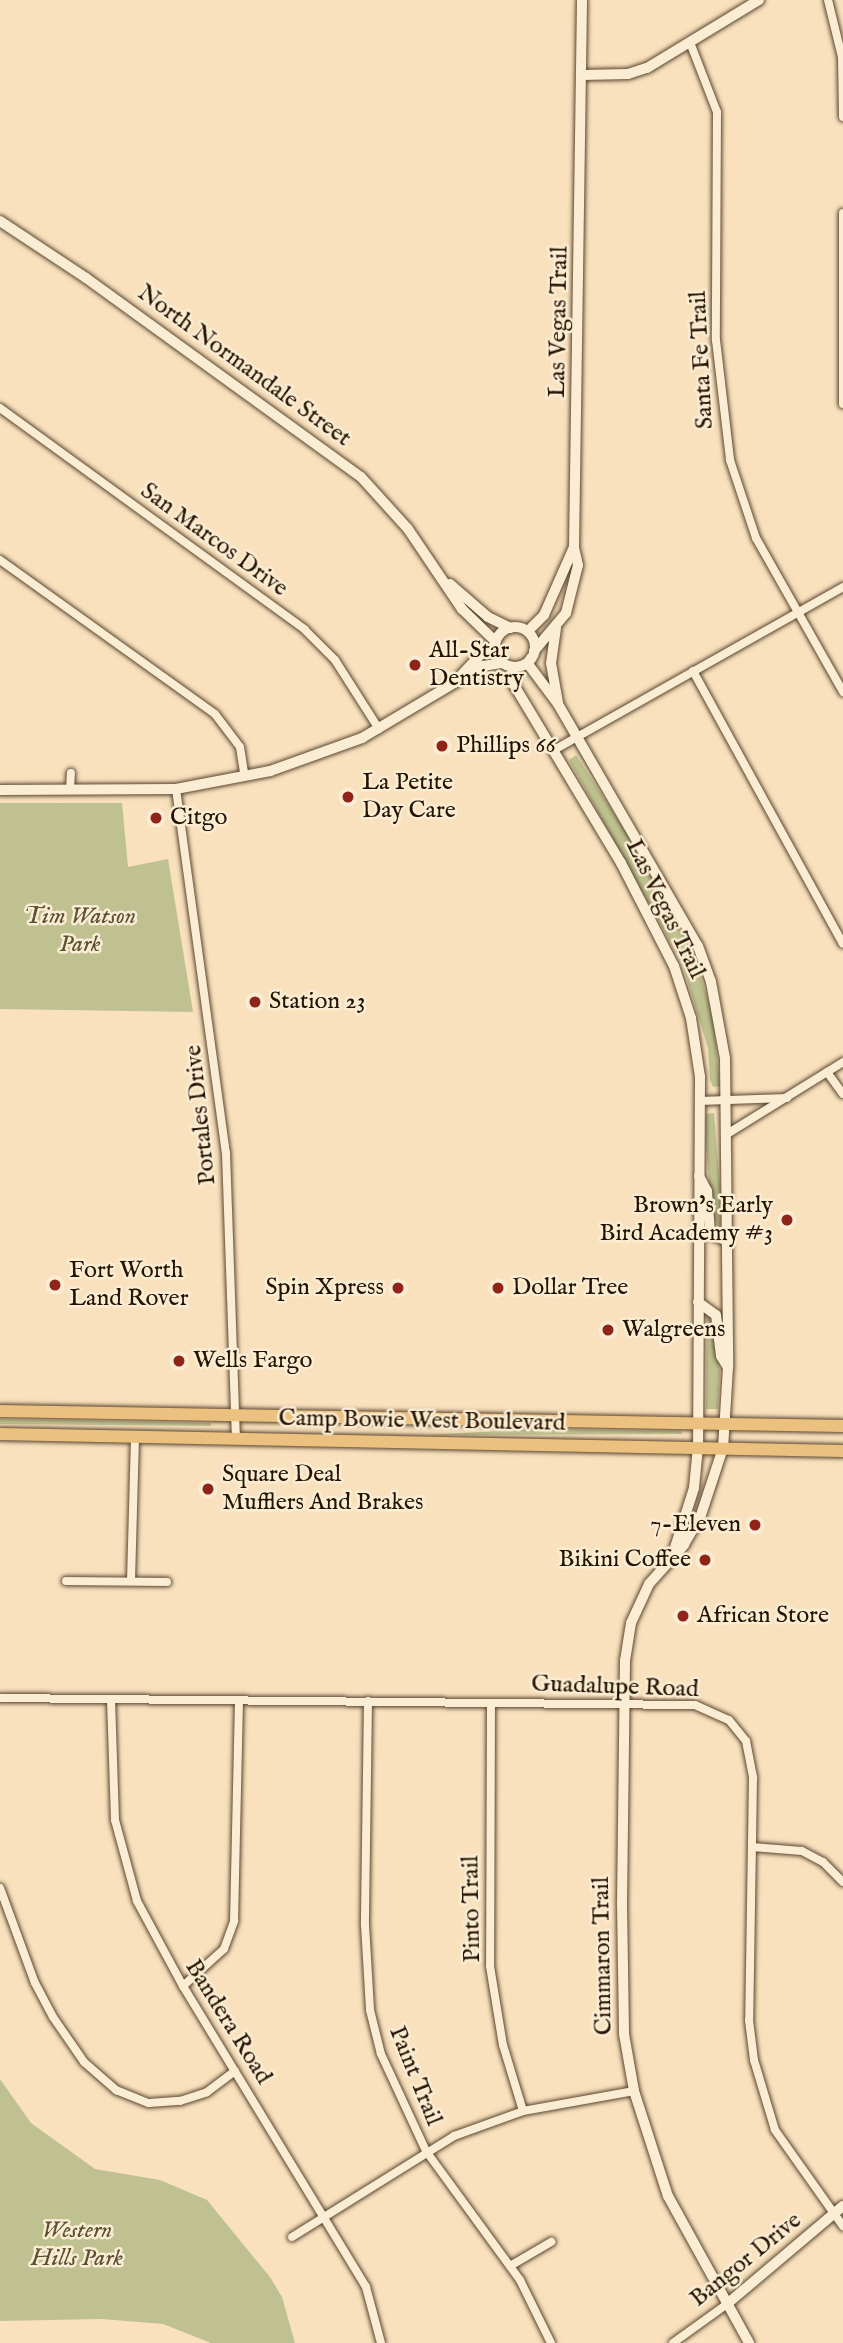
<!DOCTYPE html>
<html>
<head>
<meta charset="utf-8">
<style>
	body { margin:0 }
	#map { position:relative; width:843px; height:2343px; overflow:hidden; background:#f9e1bd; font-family:"IM FELL English",serif }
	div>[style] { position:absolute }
	.green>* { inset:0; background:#bfc290 }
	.roads { filter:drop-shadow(0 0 2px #5a462f) drop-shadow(0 0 2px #5a462f) }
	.street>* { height:8px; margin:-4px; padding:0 4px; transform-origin:4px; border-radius:4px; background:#fbecd4 }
	.secondary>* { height:10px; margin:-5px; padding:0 5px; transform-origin:5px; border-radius:5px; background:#fbecd4 }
	.secondary>.ring { margin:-5px; padding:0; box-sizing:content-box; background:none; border:10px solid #fbecd4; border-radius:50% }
	.primary>* { height:12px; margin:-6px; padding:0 6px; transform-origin:6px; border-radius:6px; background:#ecc07e }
	.dots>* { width:19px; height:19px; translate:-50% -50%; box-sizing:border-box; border:4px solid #fbecd4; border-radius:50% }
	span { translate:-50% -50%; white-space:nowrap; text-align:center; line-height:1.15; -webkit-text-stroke:5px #fbecd4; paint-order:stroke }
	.street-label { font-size:24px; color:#251300 }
	.poi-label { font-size:24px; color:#251300 }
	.left { translate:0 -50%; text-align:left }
	.right { translate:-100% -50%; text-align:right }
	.park-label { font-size:24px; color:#5b5032; font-style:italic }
</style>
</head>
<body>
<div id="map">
	<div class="green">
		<i style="clip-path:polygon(576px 755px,639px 852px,693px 953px,713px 1016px,720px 1086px,713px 1087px,710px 1080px,708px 1048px,682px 963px,569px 760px)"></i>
		<i style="clip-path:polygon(0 803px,122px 803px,128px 867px,168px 859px,193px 1012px,0 1009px)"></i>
		<i style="clip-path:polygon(714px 1113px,721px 1199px,720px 1233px,711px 1207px,706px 1145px,706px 1114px)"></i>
		<i style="clip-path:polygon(707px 1316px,713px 1318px,720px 1372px,718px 1409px,706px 1409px)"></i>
		<i style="clip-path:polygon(0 1419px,211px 1423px,211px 1426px,0 1424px)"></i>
		<i style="clip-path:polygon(533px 1429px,681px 1431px,682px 1434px,427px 1435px)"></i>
		<i style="clip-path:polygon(0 2079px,31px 2123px,95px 2169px,160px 2180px,207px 2200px,270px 2277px,282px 2297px,295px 2343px,211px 2343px,163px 2324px,102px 2319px,0 2321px)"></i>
	</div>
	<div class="roads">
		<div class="street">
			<i style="left:828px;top:0;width:59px;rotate:76.2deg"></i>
			<i style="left:842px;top:57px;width:60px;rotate:89deg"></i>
			<i style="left:691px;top:45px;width:72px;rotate:68.8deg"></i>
			<i style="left:717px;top:112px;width:228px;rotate:90.3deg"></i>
			<i style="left:716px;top:340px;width:121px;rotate:83.3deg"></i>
			<i style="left:730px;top:460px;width:82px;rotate:71.6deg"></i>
			<i style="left:756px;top:538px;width:177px;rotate:60.5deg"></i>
			<i style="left:843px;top:213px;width:191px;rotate:90deg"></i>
			<i style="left:0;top:408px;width:377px;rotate:36deg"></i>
			<i style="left:305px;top:630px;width:42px;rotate:45deg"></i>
			<i style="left:335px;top:660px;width:82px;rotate:57.5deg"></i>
			<i style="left:0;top:560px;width:264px;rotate:35.6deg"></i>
			<i style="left:215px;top:714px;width:41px;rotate:52.9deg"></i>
			<i style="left:240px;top:747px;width:30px;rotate:81deg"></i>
			<i style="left:693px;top:671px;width:311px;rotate:61.2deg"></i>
			<i style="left:554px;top:750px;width:332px;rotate:-29.4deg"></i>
			<i style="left:176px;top:789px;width:367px;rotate:82.2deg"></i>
			<i style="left:226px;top:1153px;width:286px;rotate:88deg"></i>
			<i style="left:70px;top:790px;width:17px;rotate:-87deg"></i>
			<i style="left:827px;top:1072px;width:27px;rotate:54deg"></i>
			<i style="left:699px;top:1101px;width:88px;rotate:-2deg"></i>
			<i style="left:727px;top:1134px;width:137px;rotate:-31.8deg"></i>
			<i style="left:66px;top:1581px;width:101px;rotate:0.6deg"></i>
			<i style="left:131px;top:1581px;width:144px;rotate:-88.4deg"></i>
			<i style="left:0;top:1698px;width:695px;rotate:0.58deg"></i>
			<i style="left:695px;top:1705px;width:37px;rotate:24deg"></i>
			<i style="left:729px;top:1720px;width:27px;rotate:51deg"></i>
			<i style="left:746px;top:1741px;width:38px;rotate:79deg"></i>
			<i style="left:753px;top:1778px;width:242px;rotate:90.9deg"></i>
			<i style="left:749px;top:2020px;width:40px;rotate:82.9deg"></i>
			<i style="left:754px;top:2060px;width:73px;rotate:73.3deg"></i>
			<i style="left:775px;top:2130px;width:118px;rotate:54.7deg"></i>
			<i style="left:111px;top:1699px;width:121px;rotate:88.1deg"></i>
			<i style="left:115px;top:1820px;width:84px;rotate:74.8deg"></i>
			<i style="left:137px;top:1901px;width:97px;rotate:61.6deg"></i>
			<i style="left:183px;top:1986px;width:352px;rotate:58.7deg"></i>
			<i style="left:366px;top:2287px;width:58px;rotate:75deg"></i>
			<i style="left:368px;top:1701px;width:224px;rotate:90.8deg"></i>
			<i style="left:365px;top:1925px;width:85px;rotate:86.6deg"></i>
			<i style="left:370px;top:2010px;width:45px;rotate:76deg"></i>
			<i style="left:381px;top:2054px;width:107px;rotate:65.1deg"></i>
			<i style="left:426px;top:2151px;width:160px;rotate:53.9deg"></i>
			<i style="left:520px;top:2280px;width:70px;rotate:63.8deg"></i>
			<i style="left:491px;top:1703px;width:263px;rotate:90.2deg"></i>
			<i style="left:490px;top:1966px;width:80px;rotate:80.7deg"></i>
			<i style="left:503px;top:2045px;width:69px;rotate:73.1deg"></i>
			<i style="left:752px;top:1847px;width:50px;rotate:4.6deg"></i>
			<i style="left:802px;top:1851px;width:24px;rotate:28deg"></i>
			<i style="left:823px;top:1862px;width:28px;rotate:45deg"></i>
			<i style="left:0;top:1888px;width:101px;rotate:69.8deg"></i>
			<i style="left:35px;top:1983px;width:38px;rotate:62deg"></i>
			<i style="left:53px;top:2017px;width:55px;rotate:55.4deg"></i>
			<i style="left:84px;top:2062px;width:43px;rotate:41.2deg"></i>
			<i style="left:116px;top:2090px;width:35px;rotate:22deg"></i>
			<i style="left:149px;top:2103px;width:31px;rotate:-4deg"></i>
			<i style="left:180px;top:2101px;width:28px;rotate:-18deg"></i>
			<i style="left:207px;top:2092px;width:35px;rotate:-37deg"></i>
			<i style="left:183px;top:1986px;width:55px;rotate:-42.1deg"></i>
			<i style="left:224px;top:1949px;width:30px;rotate:-70deg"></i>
			<i style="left:234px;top:1921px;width:221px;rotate:-88.7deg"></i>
			<i style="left:292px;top:2237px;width:191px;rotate:-31.9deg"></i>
			<i style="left:454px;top:2136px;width:73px;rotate:-19.9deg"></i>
			<i style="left:523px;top:2111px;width:113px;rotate:-10.2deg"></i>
			<i style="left:510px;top:2266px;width:48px;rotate:-30.3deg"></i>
			<i style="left:673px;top:2343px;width:67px;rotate:-35.8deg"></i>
		</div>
		<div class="secondary">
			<i style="left:582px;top:75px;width:46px;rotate:-1.2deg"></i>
			<i style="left:628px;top:74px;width:20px;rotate:-18deg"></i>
			<i style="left:647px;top:68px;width:131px;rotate:-31.3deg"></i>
			<i style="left:0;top:221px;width:103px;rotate:33.5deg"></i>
			<i style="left:86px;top:278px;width:339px;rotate:35.9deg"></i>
			<i style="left:361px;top:477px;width:70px;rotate:47.9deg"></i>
			<i style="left:408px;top:529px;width:97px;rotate:56deg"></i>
			<i style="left:462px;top:609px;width:46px;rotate:44.1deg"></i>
			<i style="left:450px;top:584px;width:50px;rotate:41deg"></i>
			<i style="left:488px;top:617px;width:25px;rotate:26deg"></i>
			<i class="ring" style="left:495px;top:627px;width:30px;height:30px"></i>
			<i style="left:556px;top:628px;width:35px;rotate:98deg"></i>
			<i style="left:551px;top:663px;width:40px;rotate:80deg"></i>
			<i style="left:528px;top:631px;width:23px;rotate:-45deg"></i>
			<i style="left:544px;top:615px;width:74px;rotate:-66.2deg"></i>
			<i style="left:574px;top:547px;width:547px;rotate:-89.16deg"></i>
			<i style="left:534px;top:651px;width:50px;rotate:-49.9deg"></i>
			<i style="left:566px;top:613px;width:49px;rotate:-76deg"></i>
			<i style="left:578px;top:565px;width:18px;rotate:-103deg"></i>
			<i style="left:531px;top:658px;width:7px;rotate:117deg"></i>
			<i style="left:528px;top:664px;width:50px;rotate:53.1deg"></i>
			<i style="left:558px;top:704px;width:280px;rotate:60deg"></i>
			<i style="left:698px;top:946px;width:38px;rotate:70deg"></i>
			<i style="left:711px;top:982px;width:77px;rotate:79.6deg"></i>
			<i style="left:725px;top:1058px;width:309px;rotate:89.4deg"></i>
			<i style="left:728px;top:1367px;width:81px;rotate:93.5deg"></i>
			<i style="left:723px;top:1448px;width:71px;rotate:108.2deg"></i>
			<i style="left:701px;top:1515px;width:34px;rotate:120deg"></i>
			<i style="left:684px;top:1545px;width:52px;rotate:131.9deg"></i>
			<i style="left:649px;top:1584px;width:43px;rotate:114.8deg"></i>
			<i style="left:631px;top:1623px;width:37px;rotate:99deg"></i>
			<i style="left:625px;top:1660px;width:243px;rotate:90.7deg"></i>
			<i style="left:622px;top:1903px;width:131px;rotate:89.1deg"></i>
			<i style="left:624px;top:2034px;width:58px;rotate:80deg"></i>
			<i style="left:634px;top:2091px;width:110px;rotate:72.1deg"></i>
			<i style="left:668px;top:2196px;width:168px;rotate:61.1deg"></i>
			<i style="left:512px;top:667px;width:18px;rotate:84deg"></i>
			<i style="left:514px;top:685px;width:208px;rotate:59deg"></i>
			<i style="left:621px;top:863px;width:116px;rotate:62.8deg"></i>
			<i style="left:674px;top:966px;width:55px;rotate:71.9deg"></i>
			<i style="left:691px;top:1018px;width:60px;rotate:81.3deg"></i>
			<i style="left:700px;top:1077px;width:370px;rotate:90.3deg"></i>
			<i style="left:698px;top:1447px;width:41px;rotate:95.6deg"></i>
			<i style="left:694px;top:1488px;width:69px;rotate:107.7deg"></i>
			<i style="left:454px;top:683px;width:44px;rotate:-46.8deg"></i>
			<i style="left:484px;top:651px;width:11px;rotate:-22deg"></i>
			<i style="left:0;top:790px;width:176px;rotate:-0.3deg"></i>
			<i style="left:176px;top:789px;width:96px;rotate:-10.8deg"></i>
			<i style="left:270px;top:771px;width:98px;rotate:-19.7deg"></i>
			<i style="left:362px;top:738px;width:141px;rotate:-30.8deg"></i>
			<i style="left:483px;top:666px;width:20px;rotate:-9deg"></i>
			<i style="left:699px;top:1176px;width:17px;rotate:62deg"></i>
			<i style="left:707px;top:1191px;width:43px;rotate:86deg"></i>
			<i style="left:710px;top:1234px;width:19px;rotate:21deg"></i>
			<i style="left:698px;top:1302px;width:22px;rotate:36deg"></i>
			<i style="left:716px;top:1315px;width:41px;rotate:83deg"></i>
			<i style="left:721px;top:1356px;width:13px;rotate:58deg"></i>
			<i style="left:727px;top:2304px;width:152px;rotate:-40.2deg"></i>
		</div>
		<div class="primary">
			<i style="left:0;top:1411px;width:843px;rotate:1.02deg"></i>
			<i style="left:0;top:1434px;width:843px;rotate:1.16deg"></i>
		</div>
	</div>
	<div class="dots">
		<i style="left:415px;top:665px;background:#8f2418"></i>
		<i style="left:442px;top:746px;background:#8f2418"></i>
		<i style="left:348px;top:797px;background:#8f2418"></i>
		<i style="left:156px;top:818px;background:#8f2418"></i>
		<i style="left:255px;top:1002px;background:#8f2418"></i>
		<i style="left:787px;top:1220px;background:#8f2418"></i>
		<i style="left:55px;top:1285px;background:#8f2418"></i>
		<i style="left:398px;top:1288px;background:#8f2418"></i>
		<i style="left:498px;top:1288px;background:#8f2418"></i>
		<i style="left:608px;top:1330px;background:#8f2418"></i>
		<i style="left:179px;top:1361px;background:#8f2418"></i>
		<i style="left:208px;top:1489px;background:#8f2418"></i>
		<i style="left:755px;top:1525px;background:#8f2418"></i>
		<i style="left:705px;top:1560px;background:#8f2418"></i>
		<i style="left:683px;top:1616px;background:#8f2418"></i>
	</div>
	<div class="street-label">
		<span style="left:559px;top:322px;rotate:-89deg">Las Vegas Trail</span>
		<span style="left:702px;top:360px;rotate:-93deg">Santa Fe Trail</span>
		<span style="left:244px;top:366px;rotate:36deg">North Normandale Street</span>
		<span style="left:214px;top:540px;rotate:36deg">San Marcos Drive</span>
		<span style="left:665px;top:909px;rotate:64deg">Las Vegas Trail</span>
		<span style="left:201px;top:1115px;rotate:-96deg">Portales Drive</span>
		<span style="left:422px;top:1421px;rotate:1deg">Camp Bowie West Boulevard</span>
		<span style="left:615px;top:1687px;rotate:2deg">Guadalupe Road</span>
		<span style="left:472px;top:1909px;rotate:-91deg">Pinto Trail</span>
		<span style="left:603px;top:1956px;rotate:-91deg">Cimmaron Trail</span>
		<span style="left:228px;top:2022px;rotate:58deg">Bandera Road</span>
		<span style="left:415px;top:2076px;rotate:68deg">Paint Trail</span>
		<span style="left:746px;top:2260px;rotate:-39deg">Bangor Drive</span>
	</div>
	<div class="poi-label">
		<span class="left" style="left:429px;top:665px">All-Star<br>Dentistry</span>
		<span class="left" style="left:456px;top:746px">Phillips 66</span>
		<span class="left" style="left:362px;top:797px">La Petite<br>Day Care</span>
		<span class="left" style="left:170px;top:818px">Citgo</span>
		<span class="left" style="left:269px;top:1002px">Station 23</span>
		<span class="right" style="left:773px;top:1220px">Brown's Early<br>Bird Academy #3</span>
		<span class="left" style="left:69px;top:1285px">Fort Worth<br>Land Rover</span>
		<span class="right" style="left:384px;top:1288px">Spin Xpress</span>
		<span class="left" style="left:512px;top:1288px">Dollar Tree</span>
		<span class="left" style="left:622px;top:1330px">Walgreens</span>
		<span class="left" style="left:193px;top:1361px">Wells Fargo</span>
		<span class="left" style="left:222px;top:1489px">Square Deal<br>Mufflers And Brakes</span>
		<span class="right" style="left:741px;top:1525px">7-Eleven</span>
		<span class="right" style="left:691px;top:1560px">Bikini Coffee</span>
		<span class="left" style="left:697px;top:1616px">African Store</span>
	</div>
	<div class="park-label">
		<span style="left:80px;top:931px">Tim Watson<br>Park</span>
		<span style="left:77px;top:2245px">Western<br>Hills Park</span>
	</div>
</div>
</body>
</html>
